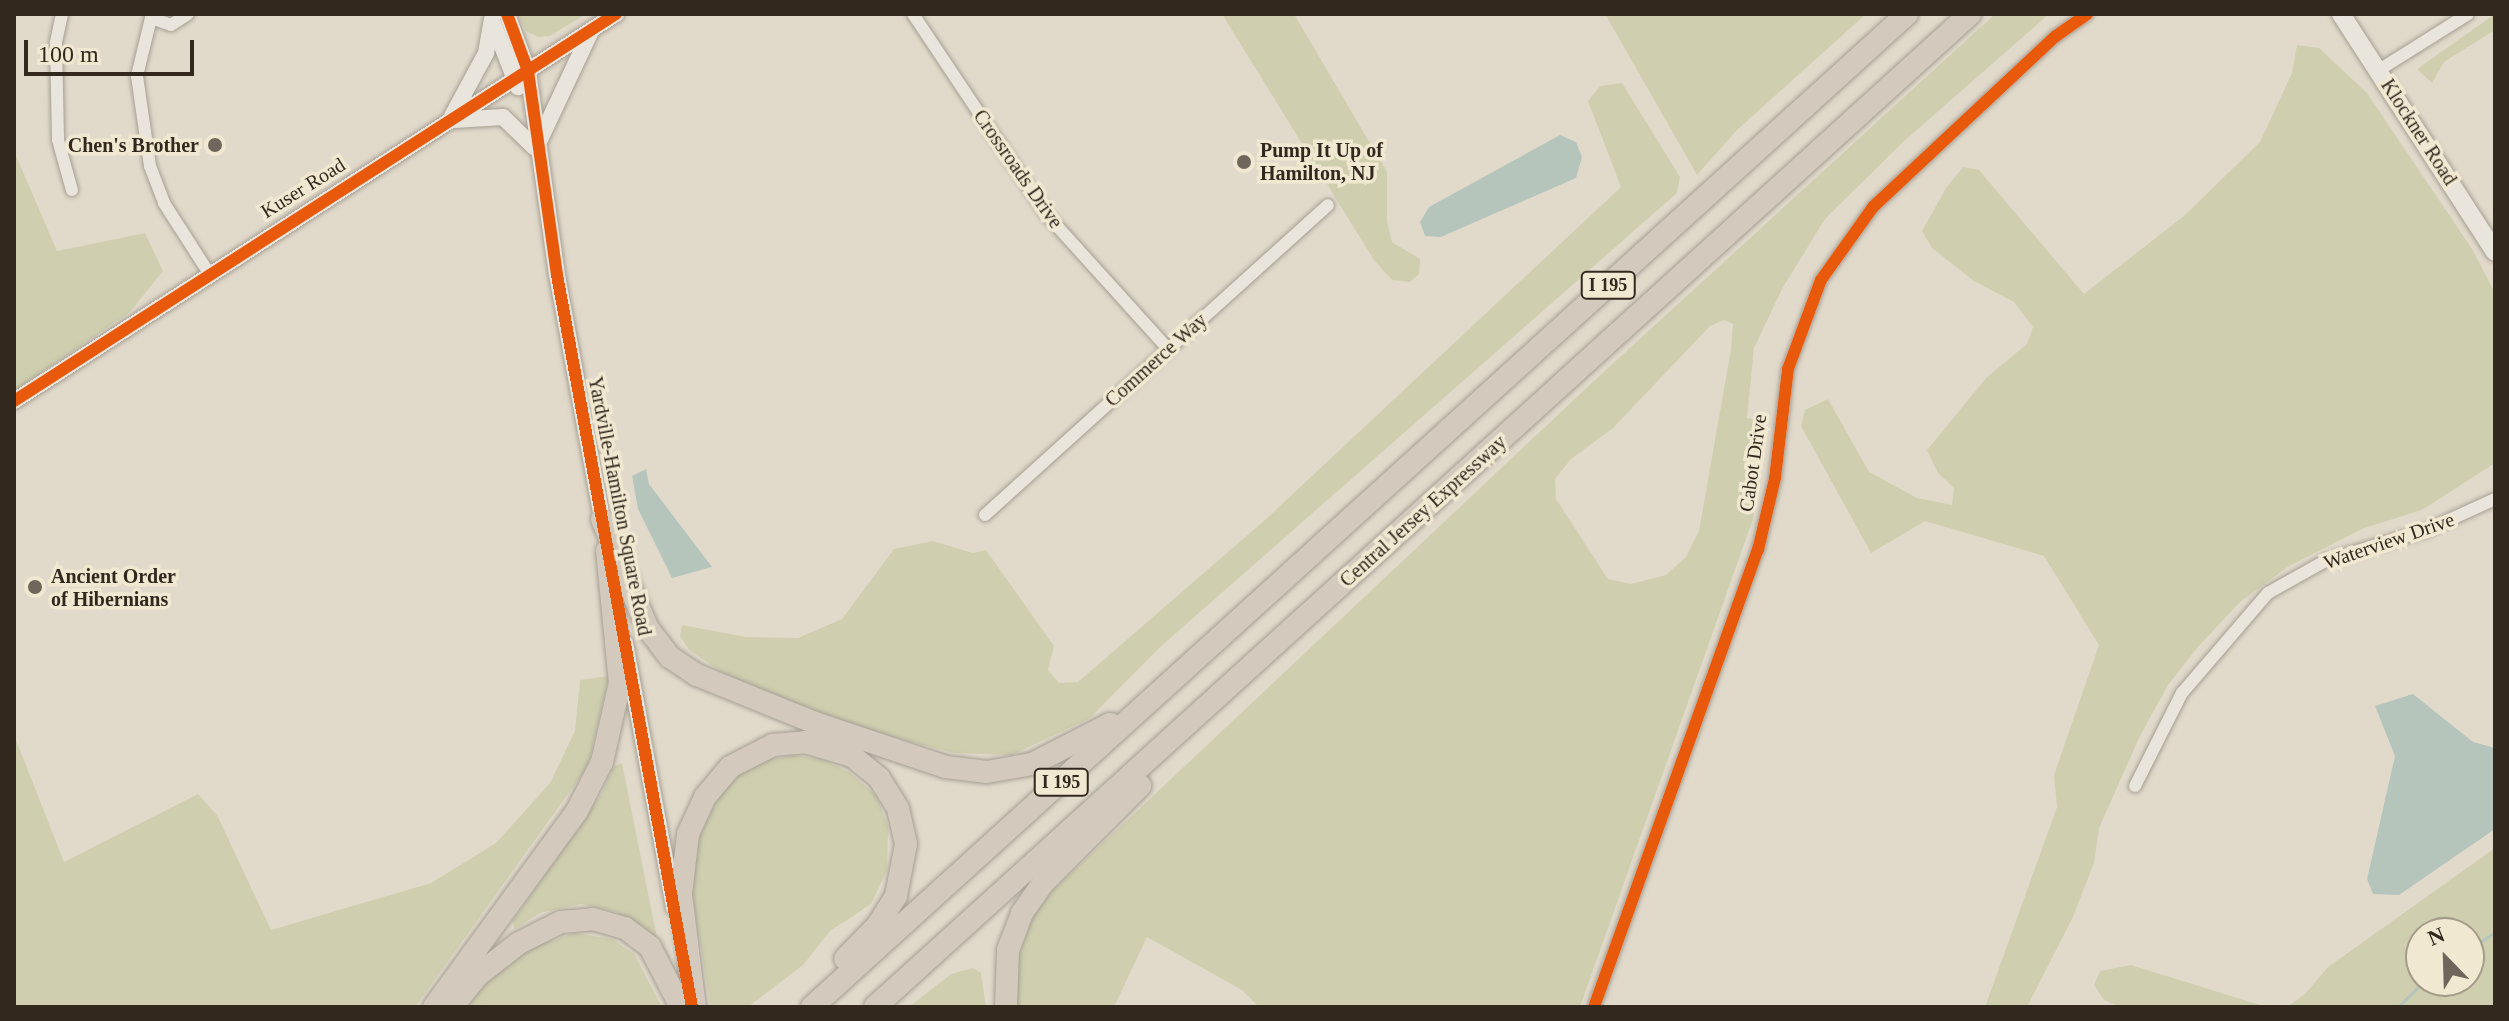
<!DOCTYPE html>
<html>
<head>
<meta charset="utf-8">
<style>
	body { margin:0 }
	#map { position:relative; width:2509px; height:1021px; overflow:hidden; background:#e1dacb; font-family:Georgia,serif }
	div>[style] { position:absolute }
	.green>* { inset:0; background:#cfcfaf }
	.water>* { inset:0; background:#b6c5bc }
	.stream>* { height:3px; margin:-1.5px; padding:0 1.5px; transform-origin:1.5px; border-radius:1.5px; background:#b6c5bc }
	.roads { filter:drop-shadow(0 0 2px #a69f94) drop-shadow(0 0 2px #a69f94) }
	.minor>* { height:12px; margin:-6px; padding:0 6px; transform-origin:6px; border-radius:6px; background:#eae5dc }
	.tertiary>* { height:16px; margin:-8px; padding:0 8px; transform-origin:8px; border-radius:8px; background:#eae5dc }
	.secondary>* { height:18px; margin:-9px; padding:0 9px; transform-origin:9px; border-radius:9px; background:#eae5dc }
	.motorway>* { height:22px; margin:-11px; padding:0 11px; transform-origin:11px; border-radius:11px; background:#d3cabd }
	.cycleway>* { height:12px; margin:-6px; padding:0 6px; transform-origin:6px; border-radius:6px; background:#e8590c }
	.dots>* { width:22px; height:22px; translate:-50% -50%; box-sizing:border-box; border:4px solid #f1e8d1; border-radius:50% }
	span { translate:-50% -50%; white-space:nowrap; text-align:center; line-height:1.15; -webkit-text-stroke:7px #f1e8d1; paint-order:stroke }
	.shield-label span { padding:2px 6px; background:#f1e8d1; border:2px solid; border-radius:6px; -webkit-text-stroke-width:0 }
	.shield-label { font-size:18px; color:#33281e; font-weight:700 }
	.street-label { font-size:20px; color:#33281e }
	.poi-label { font-size:20px; color:#33281e; font-weight:700 }
	.right { translate:-100% -50%; text-align:right }
	.left { translate:0 -50%; text-align:left }
	.frame { position:absolute; inset:0; border:16px solid #33281e; pointer-events:none }
	.north { position:absolute; left:2405px; top:917px; width:80px; height:80px; box-sizing:border-box; background:#f1e8d1; border:2px solid #a59b89; border-radius:50%; rotate:337deg; font-size:22px; font-weight:700; line-height:32px; text-align:center; color:#33281e }
	.north::after { content:''; display:block; margin:auto; width:28px; height:36px; background:#70665b; clip-path:polygon(50% 0,100% 100%,50% 72%,0 100%) }
	.scale { position:absolute; left:24px; top:40px; width:170px; height:36px; box-sizing:border-box; border:4px solid #33281e; border-top:0; padding-left:10px; font-size:24px; line-height:28px; white-space:nowrap; color:#33281e; -webkit-text-stroke:6px #f1e8d1; paint-order:stroke }
</style>
</head>
<body>
<div id="map">
	<div class="green">
		<i style="clip-path:polygon(518px 14px,586px 14px,550px 36px,538px 37px,526px 31px)"></i>
		<i style="clip-path:polygon(1222px 14px,1294px 14px,1387px 172px,1387px 221px,1392px 242px,1420px 259px,1419px 274px,1410px 282px,1392px 280px,1374px 260px)"></i>
		<i style="clip-path:polygon(1605px 14px,1866px 14px,1737px 130px,1697px 175px)"></i>
		<i style="clip-path:polygon(evenodd,1995px 14px,2049px 14px,1903px 142px,1825px 219px,1783px 287px,1754px 348px,1747px 418px,1765px 421px,1753px 519px,1580px 1007px,1259px 1007px,1242px 990px,1147px 937px,1114px 1007px,1016px 1007px,1012px 978px,1035px 907px,1597px 378px,1995px 14px,1724px 320px,1733px 324px,1731px 349px,1699px 531px,1686px 557px,1666px 575px,1631px 584px,1608px 579px,1556px 499px,1555px 479px,1571px 459px,1613px 428px,1710px 326px,1724px 320px)"></i>
		<i style="clip-path:polygon(2495px 14px,2495px 30px,2444px 62px,2432px 83px,2417px 69px)"></i>
		<i style="clip-path:polygon(2297px 45px,2319px 48px,2367px 93px,2472px 249px,2495px 293px,2495px 463px,2422px 510px,2364px 528px,2289px 566px,2240px 602px,2197px 648px,2168px 685px,2140px 736px,2099px 828px,2094px 863px,2072px 919px,2027px 1007px,1985px 1007px,2057px 807px,2054px 775px,2099px 645px,2044px 556px,1925px 521px,1871px 553px,1801px 426px,1805px 410px,1828px 399px,1869px 472px,1917px 498px,1952px 505px,1954px 488px,1938px 473px,1927px 450px,1987px 377px,2027px 344px,2033px 327px,2014px 302px,1974px 281px,1932px 248px,1922px 231px,1946px 188px,1963px 167px,1979px 170px,2084px 294px,2185px 215px,2260px 142px,2292px 73px)"></i>
		<i style="clip-path:polygon(1622px 83px,1680px 177px,1677px 193px,1159px 648px,1090px 718px,1012px 755px,954px 753px,854px 727px,799px 706px,725px 674px,689px 650px,680px 636px,682px 625px,746px 637px,798px 638px,842px 619px,894px 549px,933px 541px,973px 553px,986px 550px,1054px 646px,1048px 670px,1059px 683px,1078px 682px,1266px 519px,1621px 187px,1588px 101px,1600px 86px)"></i>
		<i style="clip-path:polygon(14px 151px,57px 251px,145px 233px,163px 271px,130px 312px,14px 391px)"></i>
		<i style="clip-path:polygon(609px 676px,588px 766px,415px 1007px,14px 1007px,14px 735px,64px 862px,198px 794px,217px 815px,271px 930px,431px 883px,496px 843px,550px 783px,575px 731px,580px 680px)"></i>
		<i style="clip-path:polygon(794px 755px,821px 759px,849px 772px,877px 796px,888px 827px,887px 870px,871px 904px,830px 931px,803px 965px,748px 1007px,711px 1007px,689px 877px,695px 840px,732px 775px,761px 761px)"></i>
		<i style="clip-path:polygon(622px 763px,657px 938px,617px 912px,581px 904px,540px 913px,515px 929px,512px 922px,601px 795px,614px 766px)"></i>
		<i style="clip-path:polygon(evenodd,2495px 848px,2493px 1007px,2121px 1007px,2104px 1000px,2094px 985px,2100px 971px,2131px 965px,2260px 1005px,2288px 1006px,2305px 994px,2328px 967px,2495px 848px,2421px 933px,2469px 933px,2469px 981px,2421px 981px,2421px 933px)"></i>
		<i style="clip-path:polygon(575px 933px,612px 939px,634px 954px,662px 1007px,468px 1007px,484px 985px,530px 948px)"></i>
		<i style="clip-path:polygon(973px 968px,981px 973px,986px 1007px,909px 1007px,951px 974px)"></i>
	</div>
	<div class="water">
		<i style="clip-path:polygon(1560px 135px,1576px 142px,1582px 157px,1576px 178px,1441px 237px,1425px 236px,1420px 222px,1429px 207px)"></i>
		<i style="clip-path:polygon(646px 469px,649px 484px,712px 567px,672px 578px,638px 509px,632px 476px)"></i>
		<i style="clip-path:polygon(2413px 694px,2473px 742px,2495px 748px,2495px 829px,2399px 895px,2373px 894px,2367px 879px,2395px 756px,2375px 706px)"></i>
	</div>
	<div class="stream">
		<i style="left:2469px;top:950px;width:32px;rotate:-35deg"></i>
		<i style="left:2398px;top:1007px;width:37px;rotate:-45deg"></i>
	</div>
	<div class="roads">
		<div class="minor">
			<i style="left:62px;top:14px;width:30px;rotate:102deg"></i>
			<i style="left:56px;top:43px;width:97px;rotate:88.8deg"></i>
			<i style="left:58px;top:140px;width:52px;rotate:74.4deg"></i>
			<i style="left:152px;top:14px;width:64px;rotate:103.6deg"></i>
			<i style="left:137px;top:76px;width:91px;rotate:81.8deg"></i>
			<i style="left:150px;top:166px;width:40px;rotate:69deg"></i>
			<i style="left:164px;top:203px;width:83px;rotate:57.3deg"></i>
			<i style="left:913px;top:14px;width:242px;rotate:56.3deg"></i>
			<i style="left:1047px;top:215px;width:181px;rotate:47.9deg"></i>
			<i style="left:151px;top:18px;width:21px;rotate:19deg"></i>
			<i style="left:171px;top:25px;width:20px;rotate:-33deg"></i>
			<i style="left:2379px;top:70px;width:105px;rotate:-32.2deg"></i>
			<i style="left:985px;top:515px;width:462px;rotate:-42.1deg"></i>
			<i style="left:2135px;top:786px;width:104px;rotate:-63.2deg"></i>
			<i style="left:2182px;top:693px;width:132px;rotate:-49.3deg"></i>
			<i style="left:2268px;top:593px;width:68px;rotate:-29.2deg"></i>
			<i style="left:2327px;top:560px;width:102px;rotate:-16.5deg"></i>
			<i style="left:2425px;top:531px;width:77px;rotate:-24.6deg"></i>
			<i style="left:1594px;top:1007px;width:486px;rotate:-70.3deg"></i>
			<i style="left:1758px;top:550px;width:74px;rotate:-76.7deg"></i>
			<i style="left:1775px;top:478px;width:110px;rotate:-83.2deg"></i>
			<i style="left:1788px;top:369px;width:95px;rotate:-69.7deg"></i>
			<i style="left:1821px;top:280px;width:90px;rotate:-54.5deg"></i>
			<i style="left:1873px;top:207px;width:250px;rotate:-43.1deg"></i>
			<i style="left:2056px;top:36px;width:38px;rotate:-35deg"></i>
		</div>
		<div class="tertiary">
			<i style="left:507px;top:14px;width:61px;rotate:69.8deg"></i>
			<i style="left:528px;top:71px;width:206px;rotate:81.9deg"></i>
			<i style="left:557px;top:275px;width:258px;rotate:79.5deg"></i>
			<i style="left:493px;top:23px;width:69px;rotate:68.7deg"></i>
			<i style="left:452px;top:116px;width:72px;rotate:-61.6deg"></i>
			<i style="left:486px;top:53px;width:35px;rotate:-80deg"></i>
			<i style="left:454px;top:120px;width:49px;rotate:-3.5deg"></i>
			<i style="left:503px;top:117px;width:43px;rotate:44.1deg"></i>
			<i style="left:536px;top:148px;width:129px;rotate:-64.8deg"></i>
			<i style="left:14px;top:401px;width:716px;rotate:-32.74deg"></i>
			<i style="left:625px;top:643px;width:269px;rotate:79.5deg"></i>
		</div>
		<div class="secondary">
			<i style="left:2341px;top:14px;width:283px;rotate:57.1deg"></i>
		</div>
		<div class="motorway">
			<i style="left:602px;top:519px;width:117px;rotate:67.4deg"></i>
			<i style="left:647px;top:627px;width:38px;rotate:53deg"></i>
			<i style="left:670px;top:657px;width:32px;rotate:34deg"></i>
			<i style="left:697px;top:675px;width:127px;rotate:22.1deg"></i>
			<i style="left:815px;top:723px;width:138px;rotate:18.6deg"></i>
			<i style="left:946px;top:767px;width:41px;rotate:7deg"></i>
			<i style="left:987px;top:772px;width:46px;rotate:-10.1deg"></i>
			<i style="left:1032px;top:764px;width:88px;rotate:-27.1deg"></i>
			<i style="left:434px;top:1007px;width:243px;rotate:-53.9deg"></i>
			<i style="left:577px;top:811px;width:55px;rotate:-63deg"></i>
			<i style="left:602px;top:762px;width:81px;rotate:-77.2deg"></i>
			<i style="left:620px;top:683px;width:133px;rotate:-95.6deg"></i>
			<i style="left:452px;top:1007px;width:41px;rotate:-50.9deg"></i>
			<i style="left:478px;top:975px;width:52px;rotate:-38deg"></i>
			<i style="left:519px;top:943px;width:47px;rotate:-26.6deg"></i>
			<i style="left:561px;top:922px;width:32px;rotate:-5deg"></i>
			<i style="left:593px;top:919px;width:33px;rotate:16deg"></i>
			<i style="left:625px;top:928px;width:31px;rotate:37deg"></i>
			<i style="left:650px;top:947px;width:68px;rotate:62.7deg"></i>
			<i style="left:695px;top:1007px;width:114px;rotate:-97.1deg"></i>
			<i style="left:681px;top:894px;width:60px;rotate:-83.3deg"></i>
			<i style="left:688px;top:834px;width:41px;rotate:-65.3deg"></i>
			<i style="left:705px;top:797px;width:39px;rotate:-50deg"></i>
			<i style="left:730px;top:767px;width:48px;rotate:-27.1deg"></i>
			<i style="left:773px;top:745px;width:32px;rotate:-5deg"></i>
			<i style="left:805px;top:742px;width:49px;rotate:16.6deg"></i>
			<i style="left:852px;top:756px;width:35px;rotate:39deg"></i>
			<i style="left:879px;top:778px;width:36px;rotate:58deg"></i>
			<i style="left:898px;top:809px;width:36px;rotate:77deg"></i>
			<i style="left:906px;top:844px;width:53px;rotate:100.9deg"></i>
			<i style="left:896px;top:896px;width:34px;rotate:122deg"></i>
			<i style="left:878px;top:925px;width:47px;rotate:134.1deg"></i>
			<i style="left:812px;top:1007px;width:1478px;rotate:-42.2deg"></i>
			<i style="left:875px;top:1007px;width:1478px;rotate:-42.2deg"></i>
			<i style="left:1006px;top:1007px;width:57px;rotate:-88deg"></i>
			<i style="left:1008px;top:950px;width:40px;rotate:-69deg"></i>
			<i style="left:1022px;top:913px;width:38px;rotate:-55deg"></i>
			<i style="left:1044px;top:882px;width:136px;rotate:-45deg"></i>
		</div>
	</div>
	<div class="cycleway">
		<i style="left:507px;top:14px;width:61px;rotate:69.8deg"></i>
		<i style="left:528px;top:71px;width:206px;rotate:81.9deg"></i>
		<i style="left:557px;top:275px;width:744px;rotate:79.55deg"></i>
		<i style="left:14px;top:401px;width:716px;rotate:-32.74deg"></i>
		<i style="left:1594px;top:1007px;width:486px;rotate:-70.3deg"></i>
		<i style="left:1758px;top:550px;width:74px;rotate:-76.7deg"></i>
		<i style="left:1775px;top:478px;width:110px;rotate:-83.2deg"></i>
		<i style="left:1788px;top:369px;width:95px;rotate:-69.7deg"></i>
		<i style="left:1821px;top:280px;width:90px;rotate:-54.5deg"></i>
		<i style="left:1873px;top:207px;width:250px;rotate:-43.1deg"></i>
		<i style="left:2056px;top:36px;width:38px;rotate:-35deg"></i>
	</div>
	<div class="dots">
		<i style="left:215px;top:145px;background:#70665b"></i>
		<i style="left:1244px;top:162px;background:#70665b"></i>
		<i style="left:35px;top:587px;background:#70665b"></i>
	</div>
	<div class="shield-label">
		<span style="left:1608px;top:285px">I 195</span>
		<span style="left:1061px;top:782px">I 195</span>
	</div>
	<div class="street-label">
		<span style="left:2419px;top:132px;rotate:57deg">Klockner Road</span>
		<span style="left:1018px;top:169px;rotate:55deg">Crossroads Drive</span>
		<span style="left:303px;top:188px;rotate:-32deg">Kuser Road</span>
		<span style="left:1156px;top:360px;rotate:-42deg">Commerce Way</span>
		<span style="left:1753px;top:463px;rotate:-82deg">Cabot Drive</span>
		<span style="left:620px;top:506px;rotate:79deg">Yardville-Hamilton Square Road</span>
		<span style="left:1423px;top:511px;rotate:-42deg">Central Jersey Expressway</span>
		<span style="left:2389px;top:541px;rotate:-19deg">Waterview Drive</span>
	</div>
	<div class="poi-label">
		<span class="right" style="left:199px;top:145px">Chen's Brother</span>
		<span class="left" style="left:1260px;top:162px">Pump It Up of<br>Hamilton, NJ</span>
		<span class="left" style="left:51px;top:588px">Ancient Order<br>of Hibernians</span>
	</div>
	<div class="frame"></div>
	<div class="north">N</div>
	<div class="scale">100 m</div>
</div>
</body>
</html>
